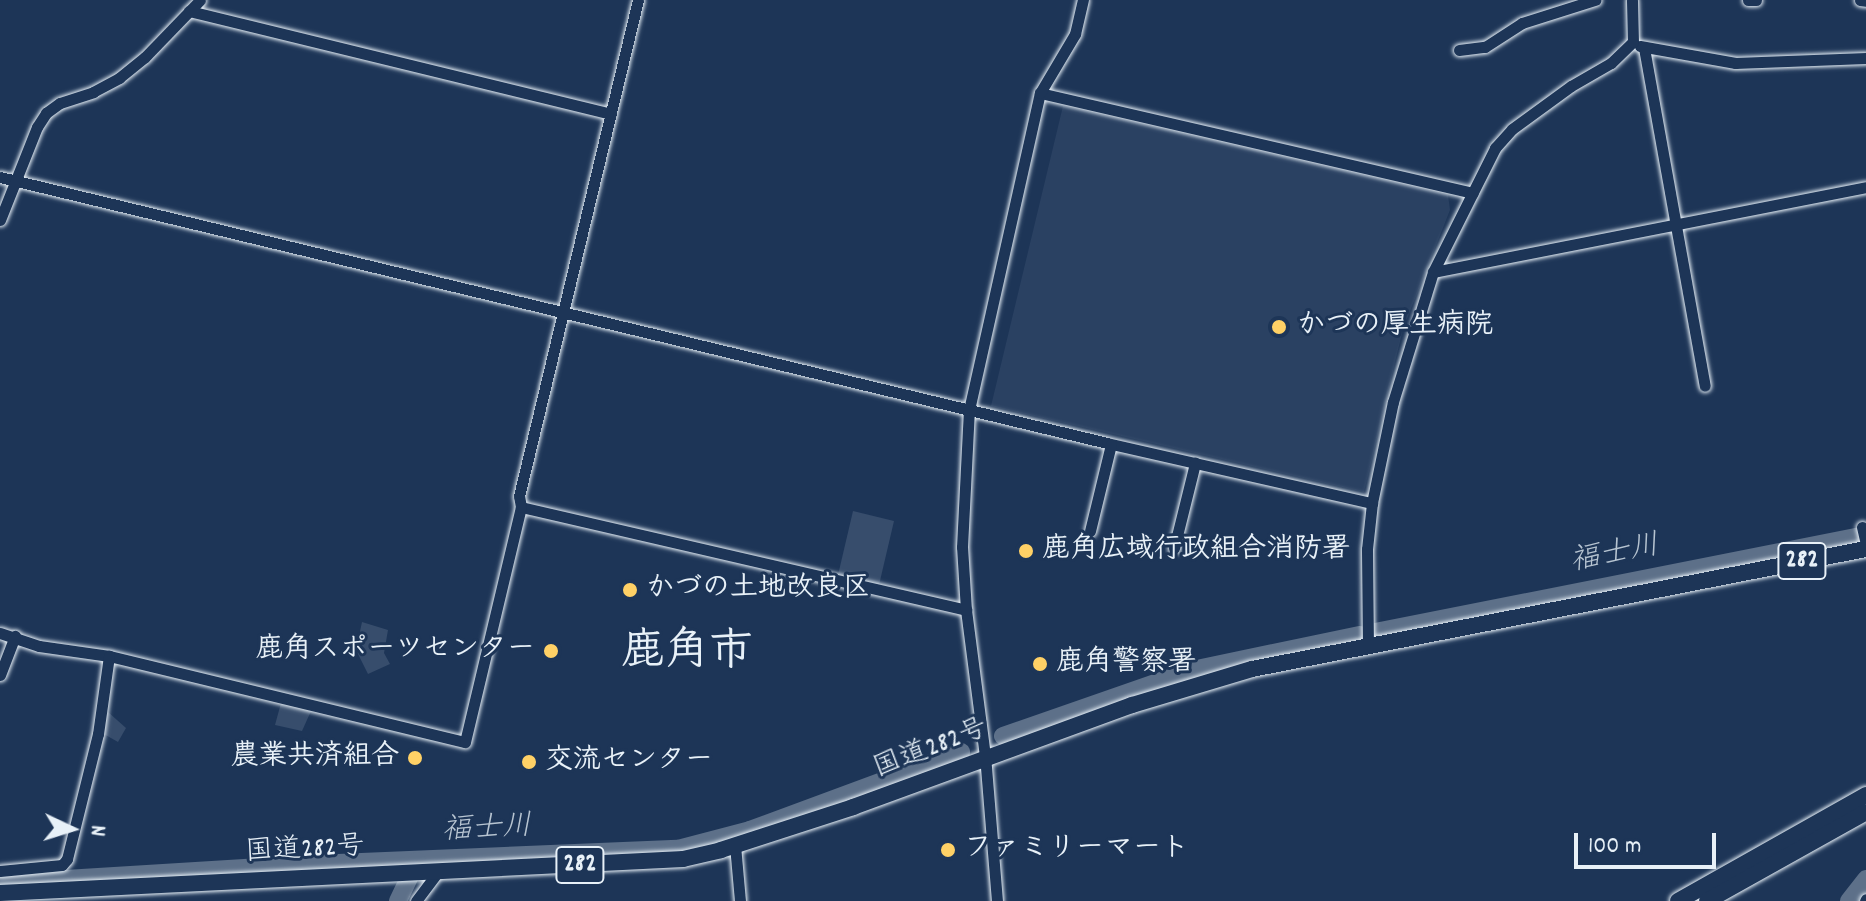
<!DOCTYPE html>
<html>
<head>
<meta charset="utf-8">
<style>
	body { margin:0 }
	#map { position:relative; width:1866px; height:901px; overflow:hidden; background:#1d3557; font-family:Dekko,"Klee One",sans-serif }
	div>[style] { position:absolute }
	.built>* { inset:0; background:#2a4162 }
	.green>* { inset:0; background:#374d6c }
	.river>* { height:18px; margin:-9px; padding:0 9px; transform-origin:9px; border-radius:9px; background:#5d7089 }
	.roads { filter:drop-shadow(0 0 2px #e8f1f8) drop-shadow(0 0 2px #e8f1f8) }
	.minor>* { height:11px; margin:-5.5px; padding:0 5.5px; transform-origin:5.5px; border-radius:5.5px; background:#1d3557 }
	.highway>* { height:16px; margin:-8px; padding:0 8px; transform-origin:8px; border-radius:8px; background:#1d3557 }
	.dots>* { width:22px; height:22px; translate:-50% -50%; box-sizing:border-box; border:4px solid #1d3557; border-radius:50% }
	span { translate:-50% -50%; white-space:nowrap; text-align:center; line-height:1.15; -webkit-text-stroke:6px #1d3557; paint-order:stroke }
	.shield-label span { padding:2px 6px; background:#1d3557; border:2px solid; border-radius:6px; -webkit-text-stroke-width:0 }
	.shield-label { font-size:26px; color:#e8f1f8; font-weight:700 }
	.poi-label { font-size:28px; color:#e8f1f8; font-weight:700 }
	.left { translate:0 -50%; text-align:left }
	.right { translate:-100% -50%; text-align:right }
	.street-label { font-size:28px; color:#e8f1f8 }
	.water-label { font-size:30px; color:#b7c4d1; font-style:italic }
	.town-label { font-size:44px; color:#e8f1f8; font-weight:700 }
	.north { position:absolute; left:32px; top:789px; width:80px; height:80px; -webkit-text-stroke:6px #1d3557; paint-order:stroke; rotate:94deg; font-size:22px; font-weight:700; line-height:32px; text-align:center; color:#e8f1f8 }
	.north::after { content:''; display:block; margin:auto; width:28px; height:36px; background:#e8f1f8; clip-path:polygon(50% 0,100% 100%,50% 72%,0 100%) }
	.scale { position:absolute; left:1574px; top:833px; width:142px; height:36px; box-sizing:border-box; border:4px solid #e8f1f8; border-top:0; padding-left:10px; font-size:24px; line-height:28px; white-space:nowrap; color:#e8f1f8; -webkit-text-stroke:6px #1d3557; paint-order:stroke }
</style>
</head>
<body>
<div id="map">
	<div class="built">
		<i style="clip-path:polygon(1063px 106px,1448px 195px,1450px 210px,1403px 329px,1364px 492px,991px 406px)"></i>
	</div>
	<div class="green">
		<i style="clip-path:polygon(853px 511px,894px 521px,879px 585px,838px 575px)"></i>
		<i style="clip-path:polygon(362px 622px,388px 630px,384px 653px,390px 664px,368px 674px,356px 650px)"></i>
		<i style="clip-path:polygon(281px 703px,311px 711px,302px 731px,275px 725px)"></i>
		<i style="clip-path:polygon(108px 712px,126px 728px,118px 742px,102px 733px)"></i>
	</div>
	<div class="river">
		<i style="left:1375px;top:632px;width:500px;rotate:-11.18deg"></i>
		<i style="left:1003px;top:736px;width:200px;rotate:-19.2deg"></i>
		<i style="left:1192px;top:670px;width:171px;rotate:-11.8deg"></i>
		<i style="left:0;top:883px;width:315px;rotate:-3.5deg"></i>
		<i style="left:314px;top:864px;width:364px;rotate:-2.4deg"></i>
		<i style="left:678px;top:849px;width:74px;rotate:-14.8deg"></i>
		<i style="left:750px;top:830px;width:225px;rotate:-20.3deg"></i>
		<i style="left:398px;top:901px;width:44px;rotate:-64.6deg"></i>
		<i style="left:1849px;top:901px;width:28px;rotate:-52deg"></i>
	</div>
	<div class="roads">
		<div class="minor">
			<i style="left:1748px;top:0;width:8px"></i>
			<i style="left:1860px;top:0;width:6px;rotate:9deg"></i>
			<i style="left:189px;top:11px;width:434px;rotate:13.7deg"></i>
			<i style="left:1640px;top:46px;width:97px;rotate:10.1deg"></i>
			<i style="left:1735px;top:63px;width:131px;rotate:-2.2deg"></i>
			<i style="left:1644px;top:48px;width:343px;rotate:79.8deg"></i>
			<i style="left:1459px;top:50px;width:26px;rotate:-7deg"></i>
			<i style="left:1485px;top:47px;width:44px;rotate:-33deg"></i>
			<i style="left:1522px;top:23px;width:77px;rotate:-17.5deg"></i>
			<i style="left:1040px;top:93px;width:444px;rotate:13deg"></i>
			<i style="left:0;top:177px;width:1139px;rotate:13.51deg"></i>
			<i style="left:1107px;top:443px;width:272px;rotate:12.8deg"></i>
			<i style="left:0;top:220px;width:100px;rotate:-68.3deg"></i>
			<i style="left:37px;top:127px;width:17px;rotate:-57deg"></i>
			<i style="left:46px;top:113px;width:17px;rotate:-36deg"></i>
			<i style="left:60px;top:103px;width:35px;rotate:-18deg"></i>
			<i style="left:93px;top:92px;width:30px;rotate:-28deg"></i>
			<i style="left:119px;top:78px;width:33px;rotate:-39deg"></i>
			<i style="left:145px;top:57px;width:79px;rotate:-46deg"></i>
			<i style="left:1433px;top:272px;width:441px;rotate:-11.1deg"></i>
			<i style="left:521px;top:507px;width:457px;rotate:13deg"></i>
			<i style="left:1862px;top:527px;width:17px;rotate:77deg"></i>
			<i style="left:1090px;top:531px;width:89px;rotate:-76.4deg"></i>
			<i style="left:1174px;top:548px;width:88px;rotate:-76.1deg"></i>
			<i style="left:0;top:633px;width:41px;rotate:18.4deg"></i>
			<i style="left:39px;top:646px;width:71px;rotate:8.1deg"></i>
			<i style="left:109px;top:656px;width:366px;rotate:13.6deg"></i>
			<i style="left:465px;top:742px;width:242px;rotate:-76.6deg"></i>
			<i style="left:521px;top:507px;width:11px;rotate:-100deg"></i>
			<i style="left:519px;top:496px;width:510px;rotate:-76.51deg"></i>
			<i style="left:1368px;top:647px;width:98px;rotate:-90.6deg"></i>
			<i style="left:1367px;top:549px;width:46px;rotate:-83.8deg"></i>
			<i style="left:1372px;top:503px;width:103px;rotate:-78.3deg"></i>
			<i style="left:1393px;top:402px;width:136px;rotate:-72.9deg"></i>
			<i style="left:1433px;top:272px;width:139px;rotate:-63.4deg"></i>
			<i style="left:1495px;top:148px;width:25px;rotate:-48deg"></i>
			<i style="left:1512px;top:129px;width:73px;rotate:-36.1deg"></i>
			<i style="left:1571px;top:86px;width:46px;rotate:-29.9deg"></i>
			<i style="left:1611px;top:63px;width:30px;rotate:-44deg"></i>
			<i style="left:1633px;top:42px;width:42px;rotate:-91.4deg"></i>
			<i style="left:0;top:675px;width:42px;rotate:-69deg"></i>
			<i style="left:735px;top:845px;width:56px;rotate:84.9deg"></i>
			<i style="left:0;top:871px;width:62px;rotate:-5.5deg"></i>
			<i style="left:62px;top:865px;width:8px;rotate:-50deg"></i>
			<i style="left:67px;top:859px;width:129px;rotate:-76.1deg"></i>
			<i style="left:98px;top:734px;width:79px;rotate:-82deg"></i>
			<i style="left:416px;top:901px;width:36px;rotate:-53deg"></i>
			<i style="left:997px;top:901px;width:145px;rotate:-94.7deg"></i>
			<i style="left:985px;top:756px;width:147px;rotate:-97.4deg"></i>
			<i style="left:966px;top:610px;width:63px;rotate:-93.6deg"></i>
			<i style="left:962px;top:547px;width:137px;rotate:-87.1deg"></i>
			<i style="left:969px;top:410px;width:325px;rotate:-77.4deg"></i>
			<i style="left:1040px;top:93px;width:69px;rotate:-59.3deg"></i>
			<i style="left:1075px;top:34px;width:35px;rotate:-77deg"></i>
			<i style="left:1865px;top:901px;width:2px;rotate:-63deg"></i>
		</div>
		<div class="highway">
			<i style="left:0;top:893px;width:684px;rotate:-2.85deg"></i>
			<i style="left:683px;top:859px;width:39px;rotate:-13deg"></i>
			<i style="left:721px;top:850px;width:139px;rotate:-18deg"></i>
			<i style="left:853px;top:807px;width:297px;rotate:-20.1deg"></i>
			<i style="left:1132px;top:705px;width:125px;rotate:-16.7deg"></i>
			<i style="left:1252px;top:669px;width:626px;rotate:-11.06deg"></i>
			<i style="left:1678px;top:901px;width:216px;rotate:-29.4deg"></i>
			<i style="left:1707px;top:901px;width:182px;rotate:-29.2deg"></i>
		</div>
	</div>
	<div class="dots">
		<i style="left:1279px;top:327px;background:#ffd166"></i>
		<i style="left:1026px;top:551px;background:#ffd166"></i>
		<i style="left:630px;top:590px;background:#ffd166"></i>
		<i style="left:551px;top:651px;background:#ffd166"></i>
		<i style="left:1040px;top:664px;background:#ffd166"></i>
		<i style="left:415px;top:758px;background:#ffd166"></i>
		<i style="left:529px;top:762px;background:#ffd166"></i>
		<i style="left:948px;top:850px;background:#ffd166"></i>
	</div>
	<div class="shield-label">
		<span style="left:1802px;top:561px">282</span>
		<span style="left:580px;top:865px">282</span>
	</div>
	<div class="poi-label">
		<span class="left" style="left:1297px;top:327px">かづの厚生病院</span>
		<span class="left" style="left:1042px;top:551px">鹿角広域行政組合消防署</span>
		<span class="left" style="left:646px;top:590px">かづの土地改良区</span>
		<span class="right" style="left:535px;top:651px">鹿角スポーツセンター</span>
		<span class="left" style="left:1056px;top:664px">鹿角警察署</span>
		<span class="right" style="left:399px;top:758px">農業共済組合</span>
		<span class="left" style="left:545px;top:762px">交流センター</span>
		<span class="left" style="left:964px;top:850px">ファミリーマート</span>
	</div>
	<div class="street-label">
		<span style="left:931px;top:750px;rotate:-21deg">国道282号</span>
		<span style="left:305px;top:851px;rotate:-3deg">国道282号</span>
	</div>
	<div class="water-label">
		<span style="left:1615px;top:556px;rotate:-11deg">福士川</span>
		<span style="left:487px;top:831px;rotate:-3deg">福士川</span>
	</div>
	<div class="town-label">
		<span style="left:687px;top:655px">鹿角市</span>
	</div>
	<div class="north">N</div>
	<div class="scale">100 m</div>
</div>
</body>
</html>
